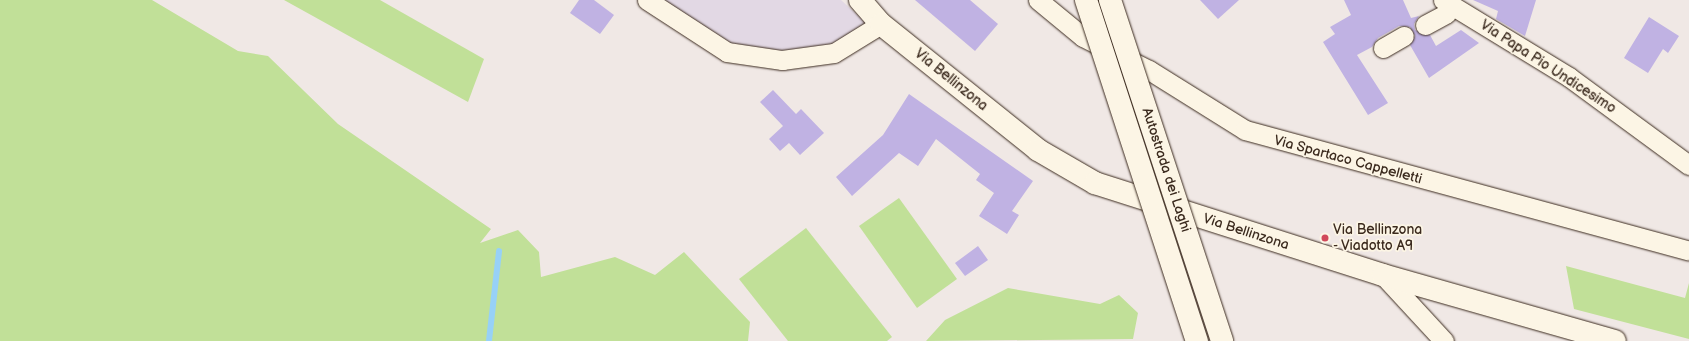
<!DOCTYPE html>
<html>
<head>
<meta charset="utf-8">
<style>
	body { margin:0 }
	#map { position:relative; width:1689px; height:341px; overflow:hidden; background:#f0e8e5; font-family:"Balsamiq Sans",sans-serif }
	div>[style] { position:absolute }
	.built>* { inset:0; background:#e2d8e4 }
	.green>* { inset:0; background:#c1e098 }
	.stream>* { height:5.5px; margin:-2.75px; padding:0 2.75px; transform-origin:2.75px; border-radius:2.75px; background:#97d1f7 }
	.building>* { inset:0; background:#c0b2e3 }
	.roads { filter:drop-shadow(0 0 1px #3b2a1e) drop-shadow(0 0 1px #3b2a1e) }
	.minor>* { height:19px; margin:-9.5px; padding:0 9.5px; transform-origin:9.5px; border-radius:9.5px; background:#fcf5e5 }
	.major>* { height:22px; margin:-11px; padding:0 11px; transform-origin:11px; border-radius:11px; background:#fcf5e5 }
	.bridges { filter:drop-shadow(0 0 1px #3b2a1e) drop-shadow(0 0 1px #3b2a1e) }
	.highway-bridge>* { height:22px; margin:-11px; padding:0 11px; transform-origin:11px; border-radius:11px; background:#fcf5e5 }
	.dots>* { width:11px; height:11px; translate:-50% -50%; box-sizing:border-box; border:2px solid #fcf5e5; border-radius:50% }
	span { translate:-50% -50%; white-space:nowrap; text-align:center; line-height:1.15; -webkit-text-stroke:3.5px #fcf5e5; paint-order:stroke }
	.street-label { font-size:14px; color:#3b2a1e }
	.poi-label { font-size:14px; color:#3b2a1e }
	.left { translate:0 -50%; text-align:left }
</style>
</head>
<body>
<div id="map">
	<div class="built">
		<i style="clip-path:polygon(647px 0,841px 0,867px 24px,834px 53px,727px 52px)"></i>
	</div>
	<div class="green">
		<i style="clip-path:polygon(0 0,152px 0,238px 51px,268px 56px,338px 124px,491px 229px,480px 243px,518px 230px,539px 252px,541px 277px,615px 257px,655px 275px,684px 252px,750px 322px,748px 341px,0 341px)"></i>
		<i style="clip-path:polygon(284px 0,380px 0,484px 59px,468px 102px)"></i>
		<i style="clip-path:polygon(899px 198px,957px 279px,917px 308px,859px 226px)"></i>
		<i style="clip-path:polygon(806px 228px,892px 337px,887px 341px,788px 341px,739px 279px)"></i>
		<i style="clip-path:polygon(1566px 266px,1685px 298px,1689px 283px,1689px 339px,1574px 309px)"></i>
		<i style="clip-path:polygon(1008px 288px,1100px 304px,1119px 295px,1138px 313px,1133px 339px,926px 341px,945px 320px)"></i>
	</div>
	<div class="stream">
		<i style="left:489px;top:341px;width:90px;rotate:-83.6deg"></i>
	</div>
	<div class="building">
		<i style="clip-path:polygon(579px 0,594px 0,614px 15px,600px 34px,570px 13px)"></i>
		<i style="clip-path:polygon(915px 0,970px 0,998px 24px,975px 51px)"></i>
		<i style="clip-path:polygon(1200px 0,1239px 0,1218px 19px)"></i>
		<i style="clip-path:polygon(1344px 0,1403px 0,1411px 18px,1419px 16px,1414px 24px,1415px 30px,1430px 35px,1436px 46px,1461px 30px,1479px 43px,1429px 78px,1410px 45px,1415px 36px,1410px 27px,1399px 26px,1378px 38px,1372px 47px,1357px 55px,1388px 103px,1368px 115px,1323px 42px,1335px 34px,1330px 27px,1351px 15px)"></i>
		<i style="clip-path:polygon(1473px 0,1536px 0,1525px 36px,1496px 19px,1498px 11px)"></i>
		<i style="clip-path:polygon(1649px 17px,1679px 36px,1668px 53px,1663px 49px,1648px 73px,1624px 58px)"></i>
		<i style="clip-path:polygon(773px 90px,796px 114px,801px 109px,824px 133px,800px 155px,789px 143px,780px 151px,769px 139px,783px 126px,760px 102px)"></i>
		<i style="clip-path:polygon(909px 94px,1033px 181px,1012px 211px,1019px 215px,1007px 234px,979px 216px,994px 193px,976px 180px,980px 174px,936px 139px,918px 166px,899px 153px,852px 196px,836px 177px,883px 135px)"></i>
		<i style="clip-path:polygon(978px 246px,988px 260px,965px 276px,955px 263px)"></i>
	</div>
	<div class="roads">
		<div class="minor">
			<i style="left:647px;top:0;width:95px;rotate:33deg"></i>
			<i style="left:727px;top:52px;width:56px;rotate:8.3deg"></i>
			<i style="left:782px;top:60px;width:52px;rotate:-7.7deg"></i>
			<i style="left:834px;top:53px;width:55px;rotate:-31.7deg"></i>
			<i style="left:1038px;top:0;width:58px;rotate:39.4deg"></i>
			<i style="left:1083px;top:37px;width:74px;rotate:26.6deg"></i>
			<i style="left:1149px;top:70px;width:113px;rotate:32deg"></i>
			<i style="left:1245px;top:130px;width:460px;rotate:15.2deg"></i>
			<i style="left:1443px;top:0;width:148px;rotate:31.4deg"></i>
			<i style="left:1569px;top:77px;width:149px;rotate:36.3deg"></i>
			<i style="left:1425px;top:25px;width:24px;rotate:-28deg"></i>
			<i style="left:1383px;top:48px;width:24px;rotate:-30deg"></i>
			<i style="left:1383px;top:275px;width:90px;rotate:47.3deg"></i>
		</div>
		<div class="major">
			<i style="left:860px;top:0;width:32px;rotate:49deg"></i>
			<i style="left:881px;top:24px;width:201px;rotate:38.7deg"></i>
			<i style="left:1038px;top:150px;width:66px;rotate:30.1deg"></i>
			<i style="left:1095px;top:183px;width:302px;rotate:17.7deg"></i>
			<i style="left:1383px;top:275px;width:241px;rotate:15.9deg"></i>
		</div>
	</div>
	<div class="bridges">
		<div class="highway-bridge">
			<i style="left:1086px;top:0;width:359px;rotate:72deg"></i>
			<i style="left:1110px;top:0;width:359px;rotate:71.8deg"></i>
		</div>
	</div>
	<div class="dots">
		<i style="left:1325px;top:238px;background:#d1495b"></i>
	</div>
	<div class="street-label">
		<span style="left:1548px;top:67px;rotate:33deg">Via Papa Pio Undicesimo</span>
		<span style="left:951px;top:80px;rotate:39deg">Via Bellinzona</span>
		<span style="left:1348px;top:160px;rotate:15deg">Via Spartaco Cappelletti</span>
		<span style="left:1166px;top:170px;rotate:72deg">Autostrada dei Laghi</span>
		<span style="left:1246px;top:232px;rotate:18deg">Via Bellinzona</span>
	</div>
	<div class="poi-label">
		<span class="left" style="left:1333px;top:238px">Via Bellinzona<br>- Viadotto A9</span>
	</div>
</div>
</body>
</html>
